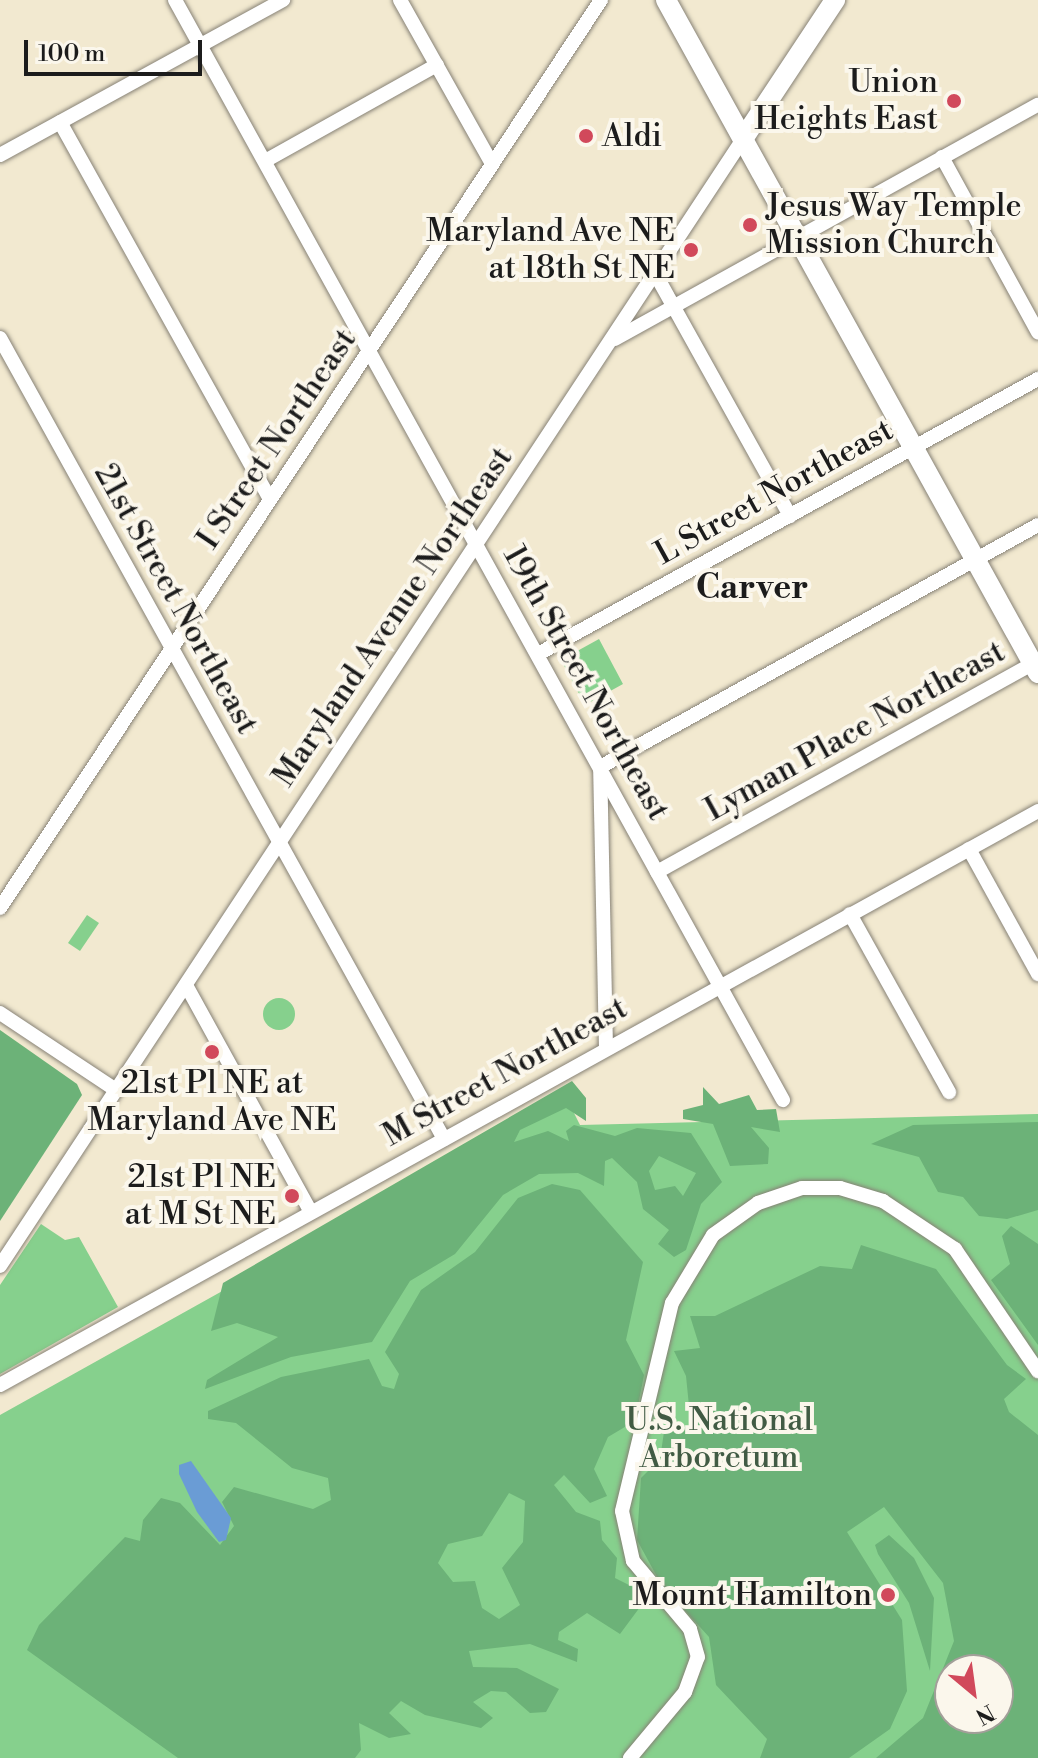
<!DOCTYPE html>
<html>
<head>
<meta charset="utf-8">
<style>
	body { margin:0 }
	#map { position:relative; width:1038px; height:1758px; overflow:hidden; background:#f2e9d0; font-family:"Libre Bodoni",serif }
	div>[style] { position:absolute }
	.green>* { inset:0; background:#86d08d }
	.round { border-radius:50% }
	.forest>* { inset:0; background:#6cb278 }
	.water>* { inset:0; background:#6a9cd5 }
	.roads { filter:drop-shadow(0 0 2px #878276) drop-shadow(0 0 2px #878276) }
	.street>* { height:14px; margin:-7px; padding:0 7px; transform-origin:7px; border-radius:7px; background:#fff }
	.secondary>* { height:20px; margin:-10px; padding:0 10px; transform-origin:10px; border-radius:10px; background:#fff }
	.dots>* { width:22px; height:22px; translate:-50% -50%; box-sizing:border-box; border:4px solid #fbf7ec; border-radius:50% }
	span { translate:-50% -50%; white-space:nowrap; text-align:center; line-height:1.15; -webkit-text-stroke:8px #fbf7ec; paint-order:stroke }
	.poi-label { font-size:32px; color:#1c1c1c }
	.right { translate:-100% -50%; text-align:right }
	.left { translate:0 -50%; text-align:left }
	.street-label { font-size:32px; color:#1c1c1c }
	.park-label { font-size:32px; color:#415b44 }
	.neighbourhood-label { font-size:34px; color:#1c1c1c; font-weight:700 }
	.north { position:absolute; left:934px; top:1654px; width:80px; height:80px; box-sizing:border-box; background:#fbf7ec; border:2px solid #a29f99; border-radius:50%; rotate:151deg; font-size:22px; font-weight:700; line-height:32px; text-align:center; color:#1c1c1c }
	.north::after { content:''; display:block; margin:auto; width:28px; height:36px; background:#d1495b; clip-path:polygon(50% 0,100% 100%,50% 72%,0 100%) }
	.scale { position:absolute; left:24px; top:40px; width:178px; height:36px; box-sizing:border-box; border:4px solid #1c1c1c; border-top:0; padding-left:10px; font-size:24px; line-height:28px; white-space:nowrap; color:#1c1c1c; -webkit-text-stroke:6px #fbf7ec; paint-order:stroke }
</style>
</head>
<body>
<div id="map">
	<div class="green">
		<i style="clip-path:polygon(599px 639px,623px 684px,585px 705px,561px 660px)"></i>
		<i style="clip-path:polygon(87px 915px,99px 923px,80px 951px,68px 943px)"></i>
		<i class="round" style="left:263px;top:998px;width:32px;height:32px"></i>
		<i style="clip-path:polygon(evenodd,567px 1099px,580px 1125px,1038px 1114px,1038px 1758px,0 1758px,0 1415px,567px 1099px,950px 1670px,998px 1670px,998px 1718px,950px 1718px,950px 1670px)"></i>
		<i style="clip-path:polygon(41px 1224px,65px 1240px,79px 1237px,118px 1307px,0 1374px,0 1285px)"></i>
	</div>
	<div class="forest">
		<i style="clip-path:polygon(0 1030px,77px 1084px,82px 1095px,0 1221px)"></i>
		<i style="clip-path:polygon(evenodd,572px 1081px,586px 1098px,586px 1121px,566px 1108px,520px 1130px,514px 1142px,548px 1131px,569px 1141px,566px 1131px,574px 1125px,615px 1136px,637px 1128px,691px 1133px,722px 1182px,701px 1204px,686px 1250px,674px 1257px,658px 1244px,669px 1230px,643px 1209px,637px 1182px,612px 1158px,605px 1161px,604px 1186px,578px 1173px,539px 1174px,503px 1195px,455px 1254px,410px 1281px,372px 1342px,291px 1357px,205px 1389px,207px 1380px,278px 1337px,237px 1323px,211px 1331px,223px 1283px,572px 1081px,659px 1156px,696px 1173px,683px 1196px,675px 1186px,655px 1190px,649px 1171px,659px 1156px)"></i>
		<i style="clip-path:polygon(703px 1087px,719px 1104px,749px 1095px,757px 1110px,776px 1109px,780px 1132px,751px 1127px,769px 1148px,768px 1164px,730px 1166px,713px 1124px,683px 1119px,683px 1110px,703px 1105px)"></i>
		<i style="clip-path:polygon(1038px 1122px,1038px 1210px,1007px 1219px,979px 1216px,963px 1197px,938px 1192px,919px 1157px,871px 1144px,913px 1125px)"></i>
		<i style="clip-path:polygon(evenodd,552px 1184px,580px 1190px,643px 1262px,626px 1340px,644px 1375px,635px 1421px,608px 1437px,594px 1469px,607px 1496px,590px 1503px,564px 1475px,554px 1485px,576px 1512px,600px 1521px,602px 1540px,617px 1558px,615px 1578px,641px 1591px,643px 1603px,620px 1634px,587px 1613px,559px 1632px,558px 1640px,578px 1649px,577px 1662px,530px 1644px,469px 1651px,473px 1667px,517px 1668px,559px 1689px,546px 1712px,530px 1713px,506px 1692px,491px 1691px,473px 1702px,493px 1718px,481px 1728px,425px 1715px,401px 1701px,389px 1713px,411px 1734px,389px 1738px,359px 1723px,361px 1750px,355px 1758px,178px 1758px,27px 1650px,39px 1625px,125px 1537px,140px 1541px,143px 1520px,161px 1498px,180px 1503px,220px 1545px,234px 1526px,222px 1502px,234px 1487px,313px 1509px,331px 1500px,328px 1478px,292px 1468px,236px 1423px,208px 1419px,208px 1411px,281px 1377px,369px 1359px,382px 1386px,394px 1389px,399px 1374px,385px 1352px,421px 1290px,475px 1252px,518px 1198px,552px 1184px,509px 1493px,525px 1501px,523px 1542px,502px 1568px,520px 1605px,499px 1619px,482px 1608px,475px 1581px,453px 1582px,438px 1563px,448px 1544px,482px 1536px,509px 1493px)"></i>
		<i style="clip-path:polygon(1011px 1226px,1038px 1244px,1038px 1345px,991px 1280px,1010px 1264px,1002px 1236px)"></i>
		<i style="clip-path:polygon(evenodd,861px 1245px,936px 1269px,1007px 1365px,1026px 1379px,1004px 1399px,1009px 1412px,1038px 1435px,1038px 1758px,876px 1758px,923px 1718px,954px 1641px,943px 1583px,884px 1507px,847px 1532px,902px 1620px,907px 1691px,890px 1729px,849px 1758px,760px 1758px,767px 1739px,716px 1685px,709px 1637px,661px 1584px,637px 1540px,641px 1478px,660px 1459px,664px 1432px,691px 1426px,686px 1376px,674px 1351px,700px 1348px,690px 1316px,715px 1316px,820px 1266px,852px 1269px,861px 1245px,950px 1670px,998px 1670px,998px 1718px,950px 1718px,950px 1670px)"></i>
		<i style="clip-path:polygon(889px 1535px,914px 1558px,934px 1598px,930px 1671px,909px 1603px,878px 1554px,875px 1545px)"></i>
	</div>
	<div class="water">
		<i style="clip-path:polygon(191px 1461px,231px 1518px,226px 1540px,219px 1542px,197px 1512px,179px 1474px,179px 1465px)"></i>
	</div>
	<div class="roads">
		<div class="street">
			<i style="left:175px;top:0;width:1257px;rotate:61.07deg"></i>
			<i style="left:400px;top:0;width:188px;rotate:60.7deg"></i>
			<i style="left:60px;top:122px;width:432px;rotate:60.9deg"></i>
			<i style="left:0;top:155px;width:323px;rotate:-28.7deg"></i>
			<i style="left:942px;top:157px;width:200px;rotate:61.3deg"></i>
			<i style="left:265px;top:161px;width:197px;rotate:-29.2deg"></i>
			<i style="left:656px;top:275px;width:276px;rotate:60.9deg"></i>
			<i style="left:0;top:338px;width:916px;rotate:61deg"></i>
			<i style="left:615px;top:339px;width:483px;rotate:-29deg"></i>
			<i style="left:538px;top:654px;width:571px;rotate:-28.81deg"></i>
			<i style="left:969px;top:849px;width:143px;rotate:61.1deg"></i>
			<i style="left:657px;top:872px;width:436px;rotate:-29deg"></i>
			<i style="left:0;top:908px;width:1089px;rotate:-56.5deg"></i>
			<i style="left:850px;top:914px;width:204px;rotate:60.9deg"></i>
			<i style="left:186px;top:985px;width:259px;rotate:61.2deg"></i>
			<i style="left:0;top:1013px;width:139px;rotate:33.6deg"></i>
			<i style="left:606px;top:1048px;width:281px;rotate:-91.2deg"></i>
			<i style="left:600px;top:767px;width:500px;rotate:-28.92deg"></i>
			<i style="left:0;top:1266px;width:1350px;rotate:-56.6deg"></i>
			<i style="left:0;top:1385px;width:1186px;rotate:-28.94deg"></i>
			<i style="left:630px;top:1758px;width:86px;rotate:-50.2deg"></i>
			<i style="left:685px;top:1692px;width:37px;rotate:-70deg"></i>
			<i style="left:698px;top:1657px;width:29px;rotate:-106deg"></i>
			<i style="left:690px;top:1629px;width:89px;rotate:-130deg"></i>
			<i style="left:633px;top:1561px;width:51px;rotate:-102.4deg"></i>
			<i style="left:622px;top:1511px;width:214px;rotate:-76.5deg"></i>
			<i style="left:672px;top:1303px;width:79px;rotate:-58.9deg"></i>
			<i style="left:713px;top:1235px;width:55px;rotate:-35.4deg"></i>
			<i style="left:758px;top:1203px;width:46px;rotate:-18.8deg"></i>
			<i style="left:802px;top:1188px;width:38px"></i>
			<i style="left:840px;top:1188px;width:45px;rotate:16.8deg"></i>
			<i style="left:883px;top:1201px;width:87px;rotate:33.7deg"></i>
			<i style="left:955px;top:1249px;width:148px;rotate:55.8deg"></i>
		</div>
		<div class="secondary">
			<i style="left:666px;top:0;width:769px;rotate:61.07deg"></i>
			<i style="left:743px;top:139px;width:167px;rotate:-56.5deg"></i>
		</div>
	</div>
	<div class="dots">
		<i style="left:954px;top:101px;background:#d1495b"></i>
		<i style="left:586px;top:136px;background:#d1495b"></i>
		<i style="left:750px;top:225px;background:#d1495b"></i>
		<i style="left:691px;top:250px;background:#d1495b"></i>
		<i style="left:212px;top:1052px;background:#d1495b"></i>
		<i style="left:292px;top:1196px;background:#d1495b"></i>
		<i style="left:888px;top:1595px;background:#d1495b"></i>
	</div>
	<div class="poi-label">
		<span class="right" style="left:938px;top:101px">Union<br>Heights East</span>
		<span class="left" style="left:602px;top:136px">Aldi</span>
		<span class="left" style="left:766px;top:225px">Jesus Way Temple<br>Mission Church</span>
		<span class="right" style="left:675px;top:250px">Maryland Ave NE<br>at 18th St NE</span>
		<span style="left:212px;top:1102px">21st Pl NE at<br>Maryland Ave NE</span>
		<span class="right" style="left:276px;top:1196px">21st Pl NE<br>at M St NE</span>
		<span class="right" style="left:872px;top:1595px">Mount Hamilton</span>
	</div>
	<div class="street-label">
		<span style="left:277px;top:439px;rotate:-56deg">I Street Northeast</span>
		<span style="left:774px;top:492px;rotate:-29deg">L Street Northeast</span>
		<span style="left:176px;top:599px;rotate:61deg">21st Street Northeast</span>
		<span style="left:393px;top:617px;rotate:-56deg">Maryland Avenue Northeast</span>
		<span style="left:586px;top:683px;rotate:61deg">19th Street Northeast</span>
		<span style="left:855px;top:731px;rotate:-29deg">Lyman Place Northeast</span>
		<span style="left:505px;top:1072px;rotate:-29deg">M Street Northeast</span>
	</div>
	<div class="park-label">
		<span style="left:719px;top:1439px">U.S. National<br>Arboretum</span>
	</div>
	<div class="neighbourhood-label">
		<span style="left:752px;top:589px">Carver</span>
	</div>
	<div class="north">N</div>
	<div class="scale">100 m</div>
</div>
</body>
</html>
